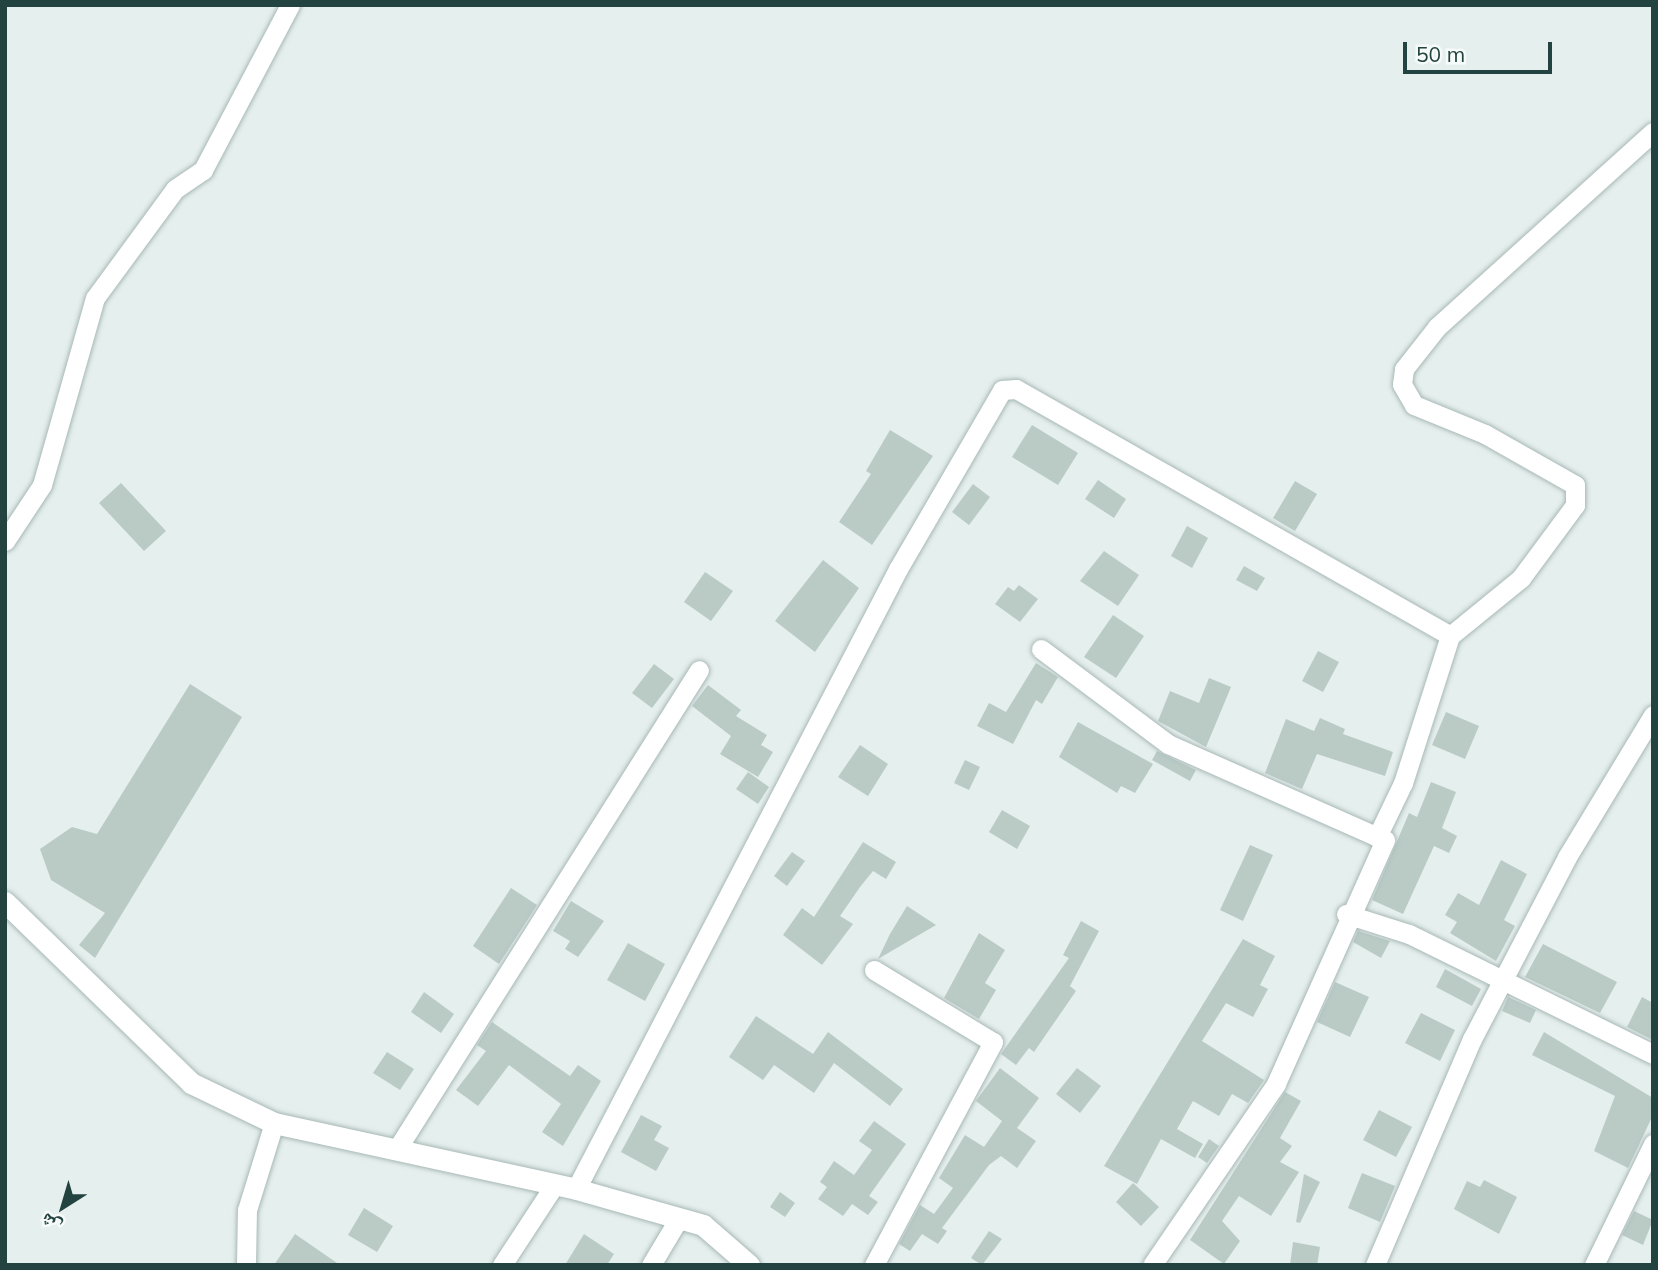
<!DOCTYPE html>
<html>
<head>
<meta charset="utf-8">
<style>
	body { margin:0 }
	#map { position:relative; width:1658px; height:1270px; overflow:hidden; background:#e5efed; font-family:Mulish,"Noto Naskh Arabic",sans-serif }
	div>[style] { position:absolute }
	.building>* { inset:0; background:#bacbc6 }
	.roads { filter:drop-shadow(0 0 2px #a7b8b6) drop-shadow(0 0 2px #a7b8b6) }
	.minor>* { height:19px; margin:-9.5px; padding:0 9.5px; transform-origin:9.5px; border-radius:9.5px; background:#fff }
	.tertiary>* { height:21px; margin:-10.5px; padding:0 10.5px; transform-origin:10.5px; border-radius:10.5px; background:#fff }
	span { translate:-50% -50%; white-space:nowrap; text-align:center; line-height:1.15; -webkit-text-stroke:7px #f6fbf9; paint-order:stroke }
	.frame { position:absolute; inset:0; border:7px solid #224340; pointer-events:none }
	.north { position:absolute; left:28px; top:1172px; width:70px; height:70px; -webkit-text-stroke:5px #f6fbf9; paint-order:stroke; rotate:217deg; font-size:19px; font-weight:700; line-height:28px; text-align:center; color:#224340 }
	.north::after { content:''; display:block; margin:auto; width:24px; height:32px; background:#224340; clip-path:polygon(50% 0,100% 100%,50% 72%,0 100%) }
	.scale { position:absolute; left:1403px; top:42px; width:149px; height:32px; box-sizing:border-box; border:4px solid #224340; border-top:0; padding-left:9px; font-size:21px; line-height:24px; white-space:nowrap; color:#224340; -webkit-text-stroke:5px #f6fbf9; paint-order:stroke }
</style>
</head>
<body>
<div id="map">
	<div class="building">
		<i style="clip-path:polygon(1032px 425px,1078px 453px,1058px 485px,1012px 457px)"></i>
		<i style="clip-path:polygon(890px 430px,933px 456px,872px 545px,839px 522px,871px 474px,866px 471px)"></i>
		<i style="clip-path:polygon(1098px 480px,1126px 499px,1114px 518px,1085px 499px)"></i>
		<i style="clip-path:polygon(1295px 481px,1317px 494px,1295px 531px,1273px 518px)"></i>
		<i style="clip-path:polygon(121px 483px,166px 531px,144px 551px,99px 503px)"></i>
		<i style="clip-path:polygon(973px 484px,990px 497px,969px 525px,952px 512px)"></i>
		<i style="clip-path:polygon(1187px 526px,1208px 538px,1192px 568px,1171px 556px)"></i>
		<i style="clip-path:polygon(1104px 551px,1139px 575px,1118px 606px,1080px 581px)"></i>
		<i style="clip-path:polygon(823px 560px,859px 588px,815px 652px,775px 621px)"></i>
		<i style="clip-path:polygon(1244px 566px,1265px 578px,1257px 591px,1236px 580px)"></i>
		<i style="clip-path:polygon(705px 572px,733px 591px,711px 621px,684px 602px)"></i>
		<i style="clip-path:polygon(1019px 585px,1038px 599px,1020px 622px,995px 604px,1008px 587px,1014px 591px)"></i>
		<i style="clip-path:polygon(1113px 615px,1144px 636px,1116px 678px,1084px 657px)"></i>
		<i style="clip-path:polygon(1318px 651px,1339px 662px,1323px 692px,1302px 681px)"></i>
		<i style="clip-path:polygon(1036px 663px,1058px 677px,1042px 704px,1036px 700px,1013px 744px,977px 726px,989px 703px,1006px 712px)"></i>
		<i style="clip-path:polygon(654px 664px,674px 679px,652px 708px,632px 693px)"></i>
		<i style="clip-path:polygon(1209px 678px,1231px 687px,1206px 747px,1158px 721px,1170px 691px,1199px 703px)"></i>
		<i style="clip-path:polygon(190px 684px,242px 717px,95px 958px,79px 945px,105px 913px,51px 880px,40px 849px,72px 827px,97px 834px)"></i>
		<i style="clip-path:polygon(708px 685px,741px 710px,736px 716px,767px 735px,761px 745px,773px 752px,758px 777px,720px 754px,731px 736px,692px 706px)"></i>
		<i style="clip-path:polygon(1446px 712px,1479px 726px,1465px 759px,1432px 745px)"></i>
		<i style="clip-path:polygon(1320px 718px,1345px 729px,1343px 734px,1393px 752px,1385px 776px,1317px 754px,1302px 789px,1265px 773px,1286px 719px,1314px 731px)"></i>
		<i style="clip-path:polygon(1078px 722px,1153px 764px,1135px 793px,1121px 786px,1117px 793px,1059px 757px)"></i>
		<i style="clip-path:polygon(860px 745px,888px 764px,868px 796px,838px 777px)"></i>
		<i style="clip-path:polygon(1157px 751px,1196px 770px,1190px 781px,1152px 760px)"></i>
		<i style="clip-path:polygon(965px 760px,980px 767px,969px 790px,954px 783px)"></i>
		<i style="clip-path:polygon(748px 772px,769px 787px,758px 804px,736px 789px)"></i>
		<i style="clip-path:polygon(1431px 782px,1456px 792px,1442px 828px,1457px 836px,1449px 853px,1434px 846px,1403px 914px,1372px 900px,1409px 813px,1417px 817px)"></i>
		<i style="clip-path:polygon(1002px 810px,1030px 826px,1017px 849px,989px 832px)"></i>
		<i style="clip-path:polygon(863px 842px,896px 862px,886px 879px,873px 871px,860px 887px,840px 916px,853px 924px,822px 965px,783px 935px,802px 908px,814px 917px)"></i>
		<i style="clip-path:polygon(1250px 845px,1273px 855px,1243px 921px,1220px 910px)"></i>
		<i style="clip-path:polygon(792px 852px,805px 861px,787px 886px,774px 876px)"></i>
		<i style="clip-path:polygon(1501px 860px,1527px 874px,1504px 920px,1515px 926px,1496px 961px,1450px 933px,1457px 922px,1445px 915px,1458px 893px,1479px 905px)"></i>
		<i style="clip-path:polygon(511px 888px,537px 905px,499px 964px,473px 946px)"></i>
		<i style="clip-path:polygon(571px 901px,604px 921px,578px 957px,565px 949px,570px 941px,553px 931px)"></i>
		<i style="clip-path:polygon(907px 906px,936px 925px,878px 959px,890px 934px)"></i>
		<i style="clip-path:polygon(1081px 921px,1099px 931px,1070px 986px,1076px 991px,1034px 1052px,1029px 1048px,1016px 1065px,1001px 1054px,1069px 958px,1063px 955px)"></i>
		<i style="clip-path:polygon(1358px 931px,1390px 941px,1381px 958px,1353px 942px)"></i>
		<i style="clip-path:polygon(979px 933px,1005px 950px,985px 983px,996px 990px,979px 1019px,944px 998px)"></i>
		<i style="clip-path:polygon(1243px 939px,1275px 956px,1260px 985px,1268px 989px,1253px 1017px,1226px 1003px,1202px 1041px,1264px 1080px,1248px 1103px,1232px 1094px,1219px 1116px,1193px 1101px,1177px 1129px,1203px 1144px,1195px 1158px,1161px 1139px,1137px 1184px,1104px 1166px)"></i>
		<i style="clip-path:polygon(628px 943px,665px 964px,645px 1001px,607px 980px)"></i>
		<i style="clip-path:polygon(1543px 944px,1617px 982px,1600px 1013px,1525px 977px)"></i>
		<i style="clip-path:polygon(1445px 969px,1481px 989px,1472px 1006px,1436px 987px)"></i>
		<i style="clip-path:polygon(1335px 982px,1369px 997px,1350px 1037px,1317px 1022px)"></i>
		<i style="clip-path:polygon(424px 992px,454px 1014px,441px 1033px,411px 1012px)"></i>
		<i style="clip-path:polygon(1508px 997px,1536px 1010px,1530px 1023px,1502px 1011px)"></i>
		<i style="clip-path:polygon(1642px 997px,1653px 1003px,1653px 1040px,1627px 1027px)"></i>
		<i style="clip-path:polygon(1421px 1013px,1455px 1030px,1440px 1061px,1405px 1043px)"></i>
		<i style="clip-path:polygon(756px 1016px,813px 1054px,828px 1032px,903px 1089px,890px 1106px,834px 1063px,814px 1093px,774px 1065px,763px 1080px,729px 1057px)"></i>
		<i style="clip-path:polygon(492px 1022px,570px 1076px,578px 1065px,601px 1081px,563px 1146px,542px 1132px,561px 1104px,509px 1065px,478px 1106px,456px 1090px,486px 1051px,477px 1045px)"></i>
		<i style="clip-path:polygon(1544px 1032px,1653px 1098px,1653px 1115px,1628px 1168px,1594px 1151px,1615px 1096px,1532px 1055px)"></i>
		<i style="clip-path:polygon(387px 1052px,414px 1069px,400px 1090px,373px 1073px)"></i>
		<i style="clip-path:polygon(1000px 1068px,1039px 1098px,1017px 1128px,1036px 1141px,1017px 1168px,1001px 1156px,989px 1165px,942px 1228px,947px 1231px,938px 1244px,922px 1234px,910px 1251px,899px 1244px,920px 1205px,934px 1214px,953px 1188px,939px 1178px,965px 1135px,984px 1147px,1002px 1121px,976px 1101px)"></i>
		<i style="clip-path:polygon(1077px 1068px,1101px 1086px,1080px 1113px,1056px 1094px)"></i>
		<i style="clip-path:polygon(1285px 1092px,1301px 1101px,1280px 1138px,1292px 1146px,1280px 1162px,1299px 1172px,1271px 1216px,1239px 1196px,1222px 1221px,1240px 1241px,1224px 1264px,1190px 1240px)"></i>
		<i style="clip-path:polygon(1379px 1110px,1412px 1127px,1396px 1157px,1363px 1140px)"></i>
		<i style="clip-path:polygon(641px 1115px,662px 1126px,654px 1140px,669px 1148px,656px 1171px,621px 1152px)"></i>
		<i style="clip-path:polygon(874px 1121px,906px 1144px,869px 1196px,878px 1202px,868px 1215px,852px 1204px,843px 1216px,818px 1199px,827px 1187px,820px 1182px,834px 1161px,854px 1175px,872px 1150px,859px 1141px)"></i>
		<i style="clip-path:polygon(1209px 1139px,1219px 1146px,1207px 1163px,1198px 1157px)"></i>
		<i style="clip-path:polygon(1362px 1173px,1395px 1186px,1380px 1222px,1348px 1208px)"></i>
		<i style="clip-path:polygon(1304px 1174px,1320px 1182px,1300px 1223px,1296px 1222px)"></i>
		<i style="clip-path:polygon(1484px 1180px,1517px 1197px,1499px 1234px,1454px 1209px,1467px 1181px,1480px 1187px)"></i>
		<i style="clip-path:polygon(1133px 1183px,1159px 1207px,1141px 1226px,1116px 1202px)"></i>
		<i style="clip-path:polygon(780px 1192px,795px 1203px,785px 1217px,770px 1207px)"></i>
		<i style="clip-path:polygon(364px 1208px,393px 1226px,377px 1252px,348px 1235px)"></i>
		<i style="clip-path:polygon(1634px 1211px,1653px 1220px,1643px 1245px,1622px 1235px)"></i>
		<i style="clip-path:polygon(989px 1231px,1002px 1239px,982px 1265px,971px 1258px)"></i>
		<i style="clip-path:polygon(295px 1234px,340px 1265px,274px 1265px)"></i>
		<i style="clip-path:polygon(584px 1234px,614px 1254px,607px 1265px,565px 1265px)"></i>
		<i style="clip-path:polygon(1293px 1242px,1320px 1247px,1317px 1265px,1290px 1265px)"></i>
	</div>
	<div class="roads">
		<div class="minor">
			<i style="left:5px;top:541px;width:67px;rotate:-56.5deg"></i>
			<i style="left:42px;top:485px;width:194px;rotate:-74.2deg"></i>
			<i style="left:95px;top:298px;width:135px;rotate:-53.7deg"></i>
			<i style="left:175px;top:189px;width:34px;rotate:-34deg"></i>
			<i style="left:203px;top:170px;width:187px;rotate:-62.2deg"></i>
			<i style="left:1041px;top:649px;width:159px;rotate:36.8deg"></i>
			<i style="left:1168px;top:744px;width:237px;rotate:23.9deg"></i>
			<i style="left:1385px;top:840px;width:267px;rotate:114.1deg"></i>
			<i style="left:1276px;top:1084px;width:219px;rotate:124.4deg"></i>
			<i style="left:1377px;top:837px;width:60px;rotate:-64.3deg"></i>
			<i style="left:1403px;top:783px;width:154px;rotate:-72.3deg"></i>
			<i style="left:1450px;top:636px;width:92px;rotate:-39.2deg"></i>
			<i style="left:1521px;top:578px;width:91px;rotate:-53.5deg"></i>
			<i style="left:1575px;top:505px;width:20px;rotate:-90deg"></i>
			<i style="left:1575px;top:485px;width:103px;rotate:-150.5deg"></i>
			<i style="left:1485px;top:434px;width:77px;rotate:-157.8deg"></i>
			<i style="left:1414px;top:405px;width:24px;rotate:-120deg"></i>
			<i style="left:1402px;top:384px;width:15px;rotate:-82deg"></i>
			<i style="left:1404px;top:369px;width:53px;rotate:-51.8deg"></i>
			<i style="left:1437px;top:327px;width:291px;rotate:-42.1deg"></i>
			<i style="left:1346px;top:914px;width:66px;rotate:17.6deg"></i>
			<i style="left:1409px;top:934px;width:272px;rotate:26.2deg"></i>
			<i style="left:874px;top:970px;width:139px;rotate:31.2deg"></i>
			<i style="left:993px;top:1042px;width:253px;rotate:118.1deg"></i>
			<i style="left:397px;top:1149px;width:566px;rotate:-57.77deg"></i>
			<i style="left:576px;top:1189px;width:699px;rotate:-62.55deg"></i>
			<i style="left:898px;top:569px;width:207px;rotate:-59.8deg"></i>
			<i style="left:1002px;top:390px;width:14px;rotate:-4deg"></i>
			<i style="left:1016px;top:389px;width:499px;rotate:29.6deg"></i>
			<i style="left:246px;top:1265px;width:55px;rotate:-89deg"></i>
			<i style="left:247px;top:1210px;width:91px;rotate:-72.8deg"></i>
			<i style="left:502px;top:1265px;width:97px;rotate:-56.8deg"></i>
			<i style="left:651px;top:1265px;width:55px;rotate:-59.2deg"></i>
			<i style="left:1375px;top:1265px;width:246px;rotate:-66.8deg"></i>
			<i style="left:1472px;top:1039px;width:205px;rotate:-62.4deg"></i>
			<i style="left:1567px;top:857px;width:166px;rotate:-58.8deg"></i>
			<i style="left:1594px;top:1265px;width:135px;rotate:-64deg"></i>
		</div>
		<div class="tertiary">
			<i style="left:5px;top:902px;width:260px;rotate:44.2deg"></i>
			<i style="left:191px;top:1083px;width:92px;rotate:25.7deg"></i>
			<i style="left:274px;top:1123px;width:309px;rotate:12.3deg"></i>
			<i style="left:576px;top:1189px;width:132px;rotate:15.8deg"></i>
			<i style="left:703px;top:1225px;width:61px;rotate:41deg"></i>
		</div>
	</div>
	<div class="frame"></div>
	<div class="north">ش</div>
	<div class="scale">50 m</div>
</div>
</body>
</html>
